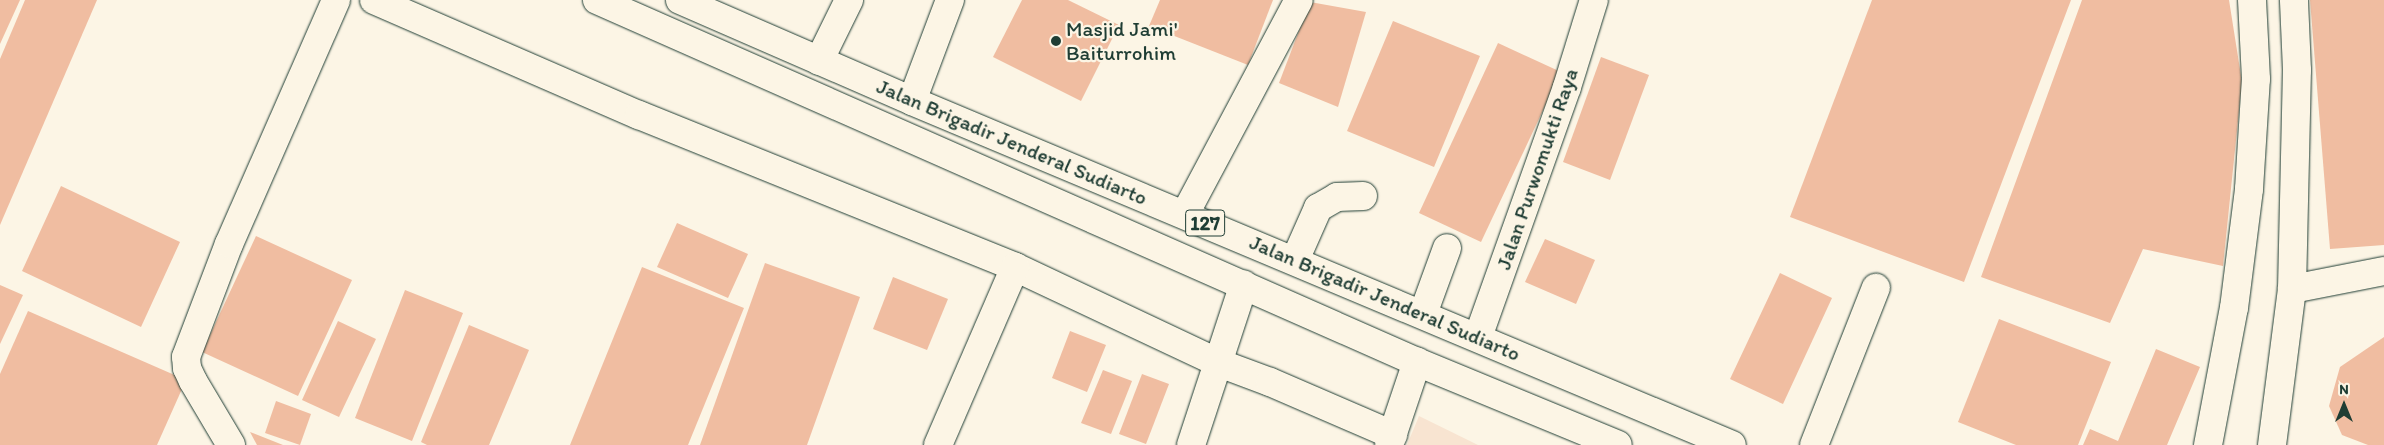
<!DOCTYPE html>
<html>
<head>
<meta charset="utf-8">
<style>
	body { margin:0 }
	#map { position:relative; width:2384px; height:445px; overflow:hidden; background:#fcf5e5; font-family:Itim,sans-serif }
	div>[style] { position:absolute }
	.built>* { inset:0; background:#f8e4d1 }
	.building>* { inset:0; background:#f0bda1 }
	.roads { filter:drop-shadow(0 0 1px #1f3d34) drop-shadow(0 0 1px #1f3d34) }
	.minor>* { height:28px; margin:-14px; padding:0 14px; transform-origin:14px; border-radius:14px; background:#fcf5e5 }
	.major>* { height:28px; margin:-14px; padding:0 14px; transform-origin:14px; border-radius:14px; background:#fcf5e5 }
	.dots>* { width:14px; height:14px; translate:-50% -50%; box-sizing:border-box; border:2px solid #fcf5e5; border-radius:50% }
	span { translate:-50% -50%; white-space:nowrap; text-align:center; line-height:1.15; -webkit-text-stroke:4.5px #fcf5e5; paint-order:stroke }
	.shield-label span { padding:1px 4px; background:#fcf5e5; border:1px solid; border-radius:4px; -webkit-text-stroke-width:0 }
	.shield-label { font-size:20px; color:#1f3d34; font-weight:700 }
	.poi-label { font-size:21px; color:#1f3d34 }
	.left { translate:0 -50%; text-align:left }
	.street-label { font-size:21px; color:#1f3d34 }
	.north { position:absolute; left:2319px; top:380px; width:50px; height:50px; -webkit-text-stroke:4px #fcf5e5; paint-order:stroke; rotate:0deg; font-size:14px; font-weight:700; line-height:20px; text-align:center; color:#1f3d34 }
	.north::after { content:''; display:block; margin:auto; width:18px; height:22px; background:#1f3d34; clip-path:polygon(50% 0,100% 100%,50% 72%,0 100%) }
</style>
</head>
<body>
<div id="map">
	<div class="built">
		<i style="clip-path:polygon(1419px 416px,1478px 445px,1407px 445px)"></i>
	</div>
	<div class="building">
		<i style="clip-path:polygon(0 0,20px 0,0 44px)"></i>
		<i style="clip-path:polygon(25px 0,97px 0,0 225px,0 59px)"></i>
		<i style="clip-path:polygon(1022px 0,1068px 0,1119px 25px,1081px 101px,993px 57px)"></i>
		<i style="clip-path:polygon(1160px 0,1273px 0,1248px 65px,1149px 26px)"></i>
		<i style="clip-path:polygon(1872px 0,2071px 0,1964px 282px,1790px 217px)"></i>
		<i style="clip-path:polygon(2082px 0,2229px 0,2242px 82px,2223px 266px,2143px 249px,2110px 323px,1981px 277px)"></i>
		<i style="clip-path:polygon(2310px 0,2384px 0,2384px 245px,2330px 249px)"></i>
		<i style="clip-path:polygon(1310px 2px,1366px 12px,1338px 107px,1279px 83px)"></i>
		<i style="clip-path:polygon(1393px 21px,1480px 56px,1434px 167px,1347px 131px)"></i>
		<i style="clip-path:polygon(1498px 43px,1561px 72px,1481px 242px,1419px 213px)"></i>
		<i style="clip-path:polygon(1601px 57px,1649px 75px,1610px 180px,1563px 162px)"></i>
		<i style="clip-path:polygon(61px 186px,180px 242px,141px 327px,22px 271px)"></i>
		<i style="clip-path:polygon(677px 223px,748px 254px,728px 298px,657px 267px)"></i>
		<i style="clip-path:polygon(256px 236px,352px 280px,298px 396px,202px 352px)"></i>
		<i style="clip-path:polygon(1545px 239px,1595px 260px,1576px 304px,1525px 282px)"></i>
		<i style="clip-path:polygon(765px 263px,860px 297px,807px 445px,700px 445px)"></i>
		<i style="clip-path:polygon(642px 267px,744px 308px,688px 445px,570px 445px)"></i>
		<i style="clip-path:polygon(1780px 273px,1832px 298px,1783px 404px,1730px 379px)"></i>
		<i style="clip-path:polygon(893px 277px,948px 299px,927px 350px,873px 329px)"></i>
		<i style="clip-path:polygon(0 285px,23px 295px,0 344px)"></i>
		<i style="clip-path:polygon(405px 290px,463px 313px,412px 441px,355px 418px)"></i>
		<i style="clip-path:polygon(28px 311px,186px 380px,157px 445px,0 445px,0 374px)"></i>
		<i style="clip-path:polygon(1999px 319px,2111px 362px,2078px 445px,2016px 445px,1958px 422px)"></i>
		<i style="clip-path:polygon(338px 321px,376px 339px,339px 417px,302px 400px)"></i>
		<i style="clip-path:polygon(469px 325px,529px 350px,489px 445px,427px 445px,421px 442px)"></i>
		<i style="clip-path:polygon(1070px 331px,1106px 345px,1087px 392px,1052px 378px)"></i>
		<i style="clip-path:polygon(2384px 337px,2384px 445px,2368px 445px,2342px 435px,2329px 406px,2340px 367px)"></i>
		<i style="clip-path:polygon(2156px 349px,2200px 367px,2167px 445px,2083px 445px,2090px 429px,2118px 441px)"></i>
		<i style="clip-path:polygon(1103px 370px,1132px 381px,1111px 434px,1081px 423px)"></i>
		<i style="clip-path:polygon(1142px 374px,1169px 384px,1146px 444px,1119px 434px)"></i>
		<i style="clip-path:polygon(276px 401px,311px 414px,300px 445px,265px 433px)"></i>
		<i style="clip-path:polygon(250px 432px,283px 445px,257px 445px)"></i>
	</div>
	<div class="roads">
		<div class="minor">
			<i style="left:374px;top:0;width:289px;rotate:23.5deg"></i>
			<i style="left:639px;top:115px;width:406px;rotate:22deg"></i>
			<i style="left:1015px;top:267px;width:225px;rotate:25.2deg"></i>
			<i style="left:1219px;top:363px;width:54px;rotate:20.4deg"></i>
			<i style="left:1270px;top:382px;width:134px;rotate:23.3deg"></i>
			<i style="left:819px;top:61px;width:68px;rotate:-63.8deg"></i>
			<i style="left:912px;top:101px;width:108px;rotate:-69.4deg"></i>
			<i style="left:1185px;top:214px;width:242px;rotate:-62deg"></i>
			<i style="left:1295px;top:260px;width:57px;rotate:-66.1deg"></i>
			<i style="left:1318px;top:208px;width:22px;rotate:-30deg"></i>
			<i style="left:1337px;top:197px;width:26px;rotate:-2deg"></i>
			<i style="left:2292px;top:289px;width:94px;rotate:-11.1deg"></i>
			<i style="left:1423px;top:314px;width:70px;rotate:-70deg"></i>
			<i style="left:1478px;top:337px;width:265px;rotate:-70.4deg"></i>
			<i style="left:1567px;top:87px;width:91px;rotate:-72.8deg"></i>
			<i style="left:231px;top:445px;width:74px;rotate:-120.7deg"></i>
			<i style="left:193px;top:381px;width:14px;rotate:-115deg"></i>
			<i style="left:187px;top:368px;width:11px;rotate:-95deg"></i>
			<i style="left:186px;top:357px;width:121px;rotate:-69.2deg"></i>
			<i style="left:229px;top:244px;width:266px;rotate:-66.3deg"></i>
			<i style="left:938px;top:445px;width:194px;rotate:-66.6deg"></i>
			<i style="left:1191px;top:445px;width:169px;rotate:-71.8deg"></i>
			<i style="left:1389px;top:445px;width:88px;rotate:-71.4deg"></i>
			<i style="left:1814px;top:445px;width:169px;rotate:-68.5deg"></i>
			<i style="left:2208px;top:445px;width:139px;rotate:-79.3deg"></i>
			<i style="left:2234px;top:308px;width:120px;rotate:-82.8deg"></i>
			<i style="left:2249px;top:189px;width:110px;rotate:-86.4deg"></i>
			<i style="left:2256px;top:79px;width:79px;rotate:-92.9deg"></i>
			<i style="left:2272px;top:445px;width:157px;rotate:-82.7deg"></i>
			<i style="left:2292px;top:289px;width:219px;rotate:-88.7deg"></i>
			<i style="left:2297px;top:70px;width:70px;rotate:-92.5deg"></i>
		</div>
		<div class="major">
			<i style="left:597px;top:0;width:896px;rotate:23.82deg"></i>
			<i style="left:1417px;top:362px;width:217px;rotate:22.4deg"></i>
			<i style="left:680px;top:0;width:253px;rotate:23.5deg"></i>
			<i style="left:912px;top:101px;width:889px;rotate:22.76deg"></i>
		</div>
	</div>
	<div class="dots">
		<i style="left:1056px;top:41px;background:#1f3d34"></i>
	</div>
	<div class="shield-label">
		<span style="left:1205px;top:223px">127</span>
	</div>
	<div class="poi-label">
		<span class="left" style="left:1066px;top:41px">Masjid Jami'<br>Baiturrohim</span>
	</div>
	<div class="street-label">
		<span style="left:1012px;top:142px;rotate:23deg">Jalan Brigadir Jenderal Sudiarto</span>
		<span style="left:1537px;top:169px;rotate:-71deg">Jalan Purwomukti Raya</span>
		<span style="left:1385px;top:298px;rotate:23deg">Jalan Brigadir Jenderal Sudiarto</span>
	</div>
	<div class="north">N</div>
</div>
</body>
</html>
